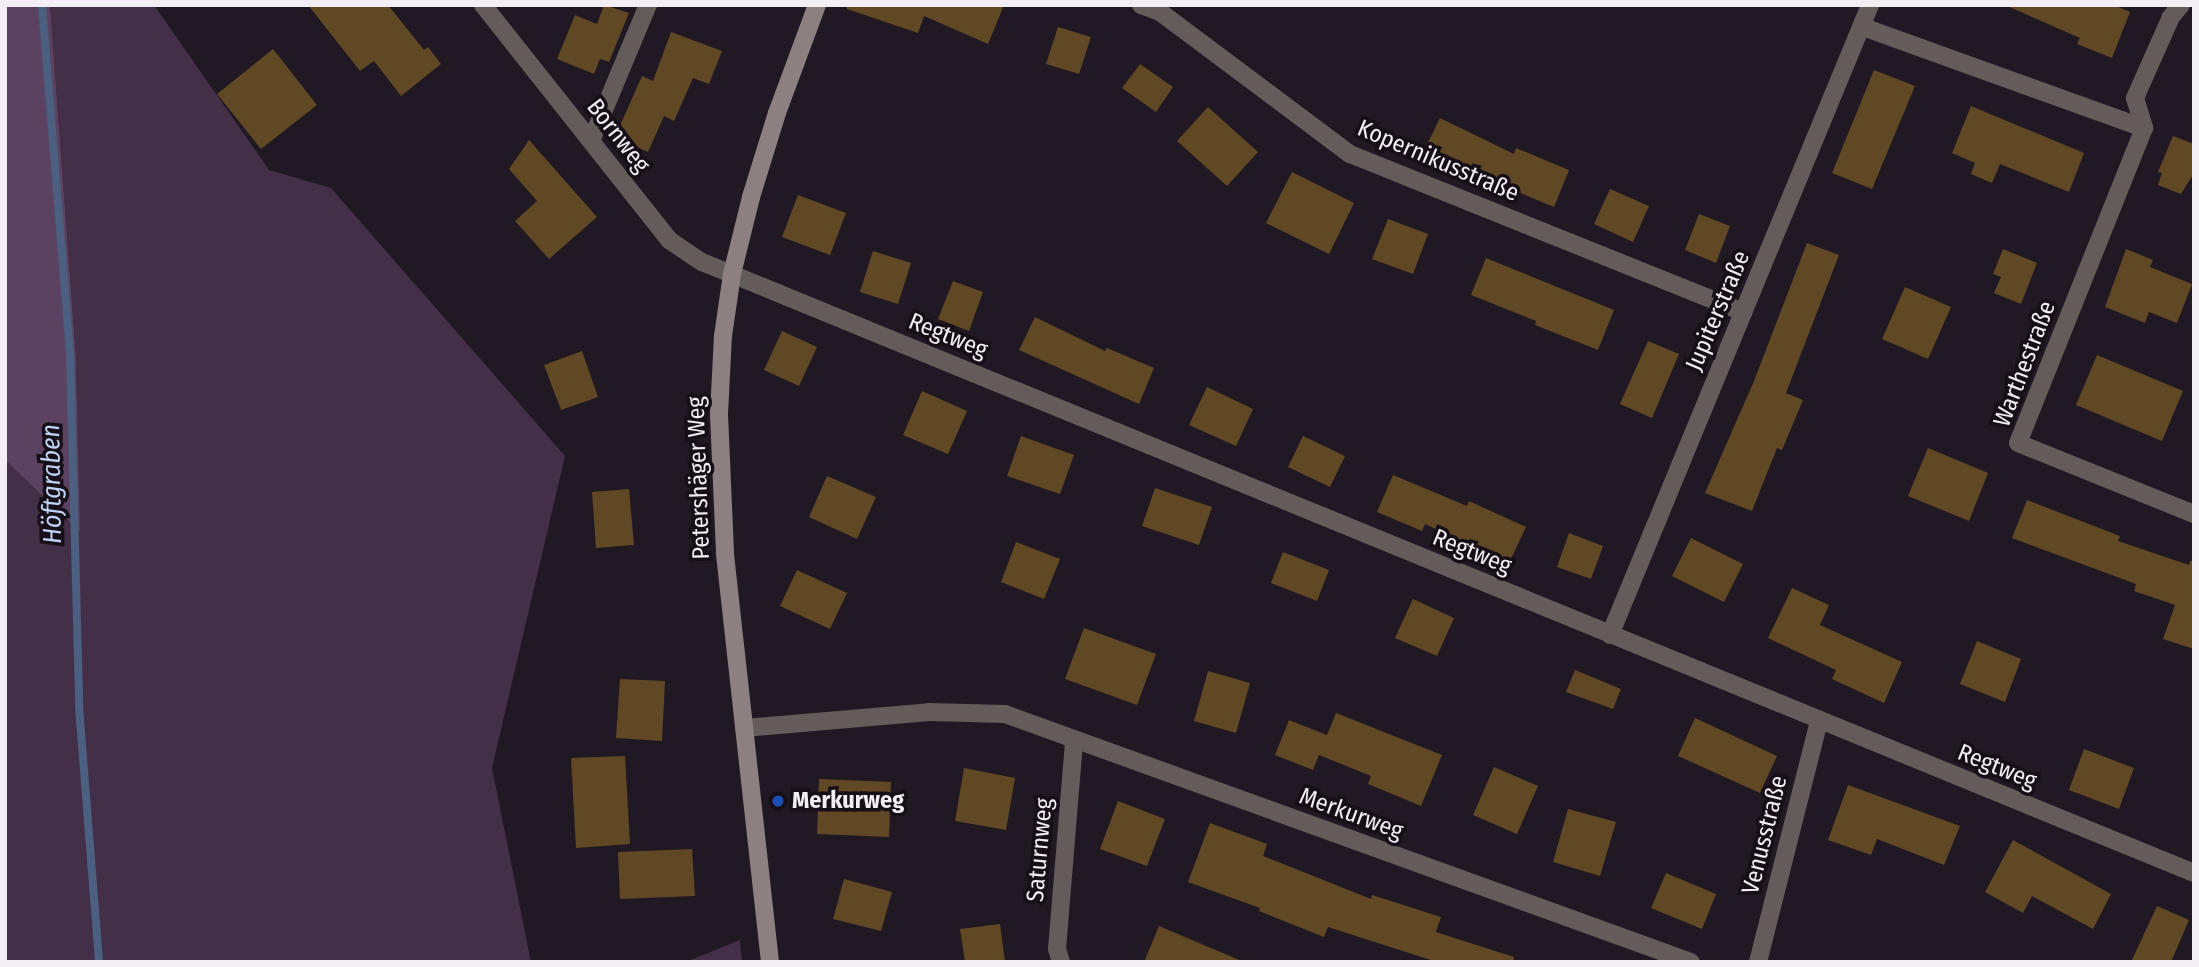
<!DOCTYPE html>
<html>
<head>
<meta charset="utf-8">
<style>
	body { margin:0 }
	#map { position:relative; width:2199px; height:967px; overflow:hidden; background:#201822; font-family:"Fira Sans Condensed",sans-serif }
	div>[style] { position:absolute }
	.green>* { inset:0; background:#442f49 }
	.forest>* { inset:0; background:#5b4261 }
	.stream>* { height:8px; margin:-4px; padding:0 4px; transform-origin:4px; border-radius:4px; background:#4b5f81 }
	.building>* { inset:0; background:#604825 }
	.street>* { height:18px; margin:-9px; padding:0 9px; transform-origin:9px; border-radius:9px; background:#635c5b }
	.secondary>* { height:18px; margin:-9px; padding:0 9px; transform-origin:9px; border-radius:9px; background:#8c8080 }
	.dots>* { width:19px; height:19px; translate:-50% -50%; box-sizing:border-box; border:4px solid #170f18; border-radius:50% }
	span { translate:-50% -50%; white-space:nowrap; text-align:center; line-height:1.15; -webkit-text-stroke:7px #170f18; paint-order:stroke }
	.street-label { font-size:24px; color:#f3edf4 }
	.poi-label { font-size:24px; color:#f3edf4; font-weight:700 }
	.left { translate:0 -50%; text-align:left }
	.water-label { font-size:26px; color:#bfd3f6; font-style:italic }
	.frame { position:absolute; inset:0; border:7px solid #f3edf4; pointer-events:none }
</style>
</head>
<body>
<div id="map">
	<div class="green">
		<i style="clip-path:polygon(50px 5px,154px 5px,269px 170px,331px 188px,565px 456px,492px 768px,531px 962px,5px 962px,5px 460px,79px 531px,76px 357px)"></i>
		<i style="clip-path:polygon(740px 940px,742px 962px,686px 962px)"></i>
	</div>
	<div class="forest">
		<i style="clip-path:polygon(5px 5px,50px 5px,76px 357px,80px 532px,5px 460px)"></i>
	</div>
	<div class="stream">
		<i style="left:42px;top:5px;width:350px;rotate:85.4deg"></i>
		<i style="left:70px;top:354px;width:353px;rotate:88.5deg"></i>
		<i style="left:79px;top:707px;width:256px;rotate:85.5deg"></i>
	</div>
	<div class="building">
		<i style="clip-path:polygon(308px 5px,388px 5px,424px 50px,428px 47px,441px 64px,401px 96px,374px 61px,360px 71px)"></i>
		<i style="clip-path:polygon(604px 5px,629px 13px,609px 62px,600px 59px,594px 74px,557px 59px,575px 15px,597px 24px)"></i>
		<i style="clip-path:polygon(847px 5px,1004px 5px,988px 44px,924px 16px,918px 33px,847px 9px)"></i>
		<i style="clip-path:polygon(2005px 5px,2114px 5px,2130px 12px,2112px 58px,2077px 44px,2080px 38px)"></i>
		<i style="clip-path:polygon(1058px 27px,1091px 37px,1079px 74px,1046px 64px)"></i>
		<i style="clip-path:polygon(671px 32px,722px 51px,709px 84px,693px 78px,674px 121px,664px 116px,648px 152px,615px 137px,642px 76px,653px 81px)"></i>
		<i style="clip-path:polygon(273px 49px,317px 105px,261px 149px,217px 94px)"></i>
		<i style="clip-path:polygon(1140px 64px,1173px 87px,1156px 112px,1122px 88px)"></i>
		<i style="clip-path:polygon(1874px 70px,1915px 86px,1872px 189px,1832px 173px)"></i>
		<i style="clip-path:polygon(1971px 106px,2084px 153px,2069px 192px,2000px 164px,1992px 183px,1971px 174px,1975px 163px,1952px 153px)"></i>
		<i style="clip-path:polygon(1208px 107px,1258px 152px,1227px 186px,1177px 141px)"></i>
		<i style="clip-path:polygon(1440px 118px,1514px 154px,1516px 148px,1569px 170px,1554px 207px,1465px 170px,1464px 173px,1423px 153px)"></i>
		<i style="clip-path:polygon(2173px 136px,2194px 144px,2194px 173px,2181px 194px,2158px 185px,2162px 173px,2158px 172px)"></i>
		<i style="clip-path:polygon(529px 140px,597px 217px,549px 259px,515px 221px,537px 201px,509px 169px)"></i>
		<i style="clip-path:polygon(1292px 172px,1354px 203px,1329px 254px,1266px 223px)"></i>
		<i style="clip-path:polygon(1610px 189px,1649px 206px,1633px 242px,1594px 224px)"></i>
		<i style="clip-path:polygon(798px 195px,846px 213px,830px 255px,782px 237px)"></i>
		<i style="clip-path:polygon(1699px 214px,1730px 226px,1716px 263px,1685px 250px)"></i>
		<i style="clip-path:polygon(1388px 219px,1428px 234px,1413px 274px,1372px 259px)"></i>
		<i style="clip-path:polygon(1807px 243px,1839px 255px,1786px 393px,1803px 400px,1782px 450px,1777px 448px,1752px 511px,1705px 493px,1754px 381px)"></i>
		<i style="clip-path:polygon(2003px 249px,2037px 263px,2021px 304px,1994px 293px,2001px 277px,1993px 274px)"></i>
		<i style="clip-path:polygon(2126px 249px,2153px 260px,2150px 267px,2192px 284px,2177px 323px,2149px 312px,2145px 323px,2105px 307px)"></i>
		<i style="clip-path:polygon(873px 251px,911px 263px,898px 304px,860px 292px)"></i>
		<i style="clip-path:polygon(1486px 258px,1614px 310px,1598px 350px,1535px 325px,1536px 321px,1471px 295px)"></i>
		<i style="clip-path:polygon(953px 281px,983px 292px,969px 331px,938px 319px)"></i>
		<i style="clip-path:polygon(1905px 287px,1951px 307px,1928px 359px,1882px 339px)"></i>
		<i style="clip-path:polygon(1035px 317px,1105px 351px,1107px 348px,1154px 368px,1139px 404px,1019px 350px)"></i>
		<i style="clip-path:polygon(782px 331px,817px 347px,799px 386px,764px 370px)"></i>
		<i style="clip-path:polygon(1648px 341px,1679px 354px,1652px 418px,1620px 404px)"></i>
		<i style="clip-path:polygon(582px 351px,598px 397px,561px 410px,544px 365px)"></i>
		<i style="clip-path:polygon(2097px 355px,2183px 391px,2162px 441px,2076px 405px)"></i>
		<i style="clip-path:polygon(1207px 387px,1253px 409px,1236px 446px,1189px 425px)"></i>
		<i style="clip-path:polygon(922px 391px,967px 411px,948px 454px,903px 435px)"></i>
		<i style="clip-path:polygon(1021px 436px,1074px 455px,1060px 494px,1007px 476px)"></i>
		<i style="clip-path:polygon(1303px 436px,1345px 456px,1330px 487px,1288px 467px)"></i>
		<i style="clip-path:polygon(1928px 448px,1988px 473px,1969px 521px,1908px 496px)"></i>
		<i style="clip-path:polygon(1393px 475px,1467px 506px,1469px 501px,1526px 527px,1509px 563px,1425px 524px,1422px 531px,1377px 512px)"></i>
		<i style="clip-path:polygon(827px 476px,876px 497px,857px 539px,809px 517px)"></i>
		<i style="clip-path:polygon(1155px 488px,1212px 507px,1199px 545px,1142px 526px)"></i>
		<i style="clip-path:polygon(629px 489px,634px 545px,596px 548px,592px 492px)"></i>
		<i style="clip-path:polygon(2027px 500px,2120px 536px,2118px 541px,2189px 565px,2190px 561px,2194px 561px,2194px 649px,2163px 639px,2175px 605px,2134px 591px,2136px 584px,2012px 538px)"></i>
		<i style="clip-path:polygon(1569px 533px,1603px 546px,1591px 579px,1557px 567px)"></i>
		<i style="clip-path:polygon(1691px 538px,1743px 564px,1724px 602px,1672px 576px)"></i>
		<i style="clip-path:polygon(1016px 542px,1060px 559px,1044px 599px,1001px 582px)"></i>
		<i style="clip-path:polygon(1283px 552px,1329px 570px,1317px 601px,1271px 583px)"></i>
		<i style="clip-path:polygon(797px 570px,847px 593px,830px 629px,780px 606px)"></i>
		<i style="clip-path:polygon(1792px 588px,1829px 605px,1820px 625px,1902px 662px,1884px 703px,1832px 679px,1836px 670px,1768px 638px)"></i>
		<i style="clip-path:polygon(1413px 599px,1454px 618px,1437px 656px,1395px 638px)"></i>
		<i style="clip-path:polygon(1084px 628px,1156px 654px,1137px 705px,1065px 679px)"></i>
		<i style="clip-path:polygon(1977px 641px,2021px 659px,2005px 702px,1960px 684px)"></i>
		<i style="clip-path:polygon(1575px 670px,1621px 689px,1613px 709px,1566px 692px)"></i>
		<i style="clip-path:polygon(1208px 671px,1250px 683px,1236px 733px,1194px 721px)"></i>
		<i style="clip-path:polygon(620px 679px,665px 681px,662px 741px,616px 738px)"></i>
		<i style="clip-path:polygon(1336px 713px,1442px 755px,1421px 806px,1368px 784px,1371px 776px,1319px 755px,1313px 770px,1275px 755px,1289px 720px,1327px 735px)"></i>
		<i style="clip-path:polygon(1695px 718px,1777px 756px,1760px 793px,1678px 756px)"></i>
		<i style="clip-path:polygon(2084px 749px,2134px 768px,2119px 809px,2069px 790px)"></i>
		<i style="clip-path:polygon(625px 756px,630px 844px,576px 848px,571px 758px)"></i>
		<i style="clip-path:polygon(1494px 767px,1538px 786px,1517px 834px,1473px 815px)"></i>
		<i style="clip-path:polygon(964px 768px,1015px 778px,1006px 830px,955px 821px)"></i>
		<i style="clip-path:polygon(819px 779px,891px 782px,889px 837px,817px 834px)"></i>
		<i style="clip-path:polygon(1848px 785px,1960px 826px,1944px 865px,1877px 839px,1871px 855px,1828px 840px)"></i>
		<i style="clip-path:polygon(1118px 801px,1165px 819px,1147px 866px,1100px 849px)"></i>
		<i style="clip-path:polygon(1568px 809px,1616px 822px,1600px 876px,1553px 862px)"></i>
		<i style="clip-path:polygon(1210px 823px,1267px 844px,1263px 856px,1371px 899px,1372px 895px,1441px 917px,1436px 932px,1514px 957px,1513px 962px,1437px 962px,1328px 927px,1324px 937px,1259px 911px,1260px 908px,1188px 882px)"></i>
		<i style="clip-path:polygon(2013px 840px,2111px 894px,2093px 929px,2032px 896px,2023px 913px,1985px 892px)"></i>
		<i style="clip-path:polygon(692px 849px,695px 896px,620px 899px,618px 852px)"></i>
		<i style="clip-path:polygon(1666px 873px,1716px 894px,1702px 929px,1651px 908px)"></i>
		<i style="clip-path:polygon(844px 879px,892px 892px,881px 931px,833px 919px)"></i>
		<i style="clip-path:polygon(2157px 906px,2189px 920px,2171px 962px,2131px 962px)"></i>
		<i style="clip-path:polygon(1000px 924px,1005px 962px,965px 962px,960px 929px)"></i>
		<i style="clip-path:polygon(1159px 926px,1244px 962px,1144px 962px)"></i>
	</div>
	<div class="street">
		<i style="left:483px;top:5px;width:300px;rotate:51.6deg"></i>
		<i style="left:669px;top:240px;width:40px;rotate:34deg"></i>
		<i style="left:702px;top:262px;width:1612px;rotate:22.27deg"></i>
		<i style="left:1141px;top:5px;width:20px;rotate:20deg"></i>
		<i style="left:1160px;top:12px;width:237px;rotate:36.8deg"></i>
		<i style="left:1350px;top:154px;width:424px;rotate:21.9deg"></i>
		<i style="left:2181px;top:5px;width:16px;rotate:130deg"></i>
		<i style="left:2171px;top:17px;width:89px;rotate:114deg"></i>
		<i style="left:2135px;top:98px;width:31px;rotate:73deg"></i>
		<i style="left:2144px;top:128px;width:339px;rotate:111.8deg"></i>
		<i style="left:2018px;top:443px;width:190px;rotate:22deg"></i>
		<i style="left:1863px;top:27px;width:299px;rotate:19.8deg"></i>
		<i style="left:591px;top:141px;width:147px;rotate:-67.3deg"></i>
		<i style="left:1610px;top:635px;width:682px;rotate:-67.57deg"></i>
		<i style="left:744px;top:728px;width:186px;rotate:-4.9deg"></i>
		<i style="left:929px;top:712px;width:76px;rotate:1.5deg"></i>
		<i style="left:1005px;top:714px;width:729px;rotate:19.88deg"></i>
		<i style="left:1061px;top:962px;width:14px;rotate:-107deg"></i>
		<i style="left:1057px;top:949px;width:209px;rotate:-85.3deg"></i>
		<i style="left:1758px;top:962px;width:249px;rotate:-75.8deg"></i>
	</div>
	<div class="secondary">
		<i style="left:770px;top:962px;width:412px;rotate:-96.3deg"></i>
		<i style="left:725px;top:552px;width:138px;rotate:-92.5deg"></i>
		<i style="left:719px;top:414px;width:78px;rotate:-87.1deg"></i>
		<i style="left:723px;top:336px;width:63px;rotate:-81.7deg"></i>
		<i style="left:732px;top:274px;width:79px;rotate:-76.1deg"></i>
		<i style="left:751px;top:197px;width:88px;rotate:-72.8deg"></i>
		<i style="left:777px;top:113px;width:115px;rotate:-69.7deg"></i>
	</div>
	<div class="dots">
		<i style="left:778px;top:801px;background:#1a4fb4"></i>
	</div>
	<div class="street-label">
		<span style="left:618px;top:136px;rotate:52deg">Bornweg</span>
		<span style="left:1438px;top:161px;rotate:23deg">Kopernikusstraße</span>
		<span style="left:1718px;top:311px;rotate:-67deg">Jupiterstraße</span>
		<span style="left:948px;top:336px;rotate:22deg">Regtweg</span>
		<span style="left:2025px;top:364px;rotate:-69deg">Warthestraße</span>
		<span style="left:699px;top:478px;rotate:-92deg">Petershäger Weg</span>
		<span style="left:1472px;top:552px;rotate:22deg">Regtweg</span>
		<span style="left:1997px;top:767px;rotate:22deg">Regtweg</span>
		<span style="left:1351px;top:814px;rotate:20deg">Merkurweg</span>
		<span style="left:1765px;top:835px;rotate:-76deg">Venusstraße</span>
		<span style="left:1040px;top:850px;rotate:-85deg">Saturnweg</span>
	</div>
	<div class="poi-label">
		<span class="left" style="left:792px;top:801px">Merkurweg</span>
	</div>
	<div class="water-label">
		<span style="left:52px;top:484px;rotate:-91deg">Höftgraben</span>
	</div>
	<div class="frame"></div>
</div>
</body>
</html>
